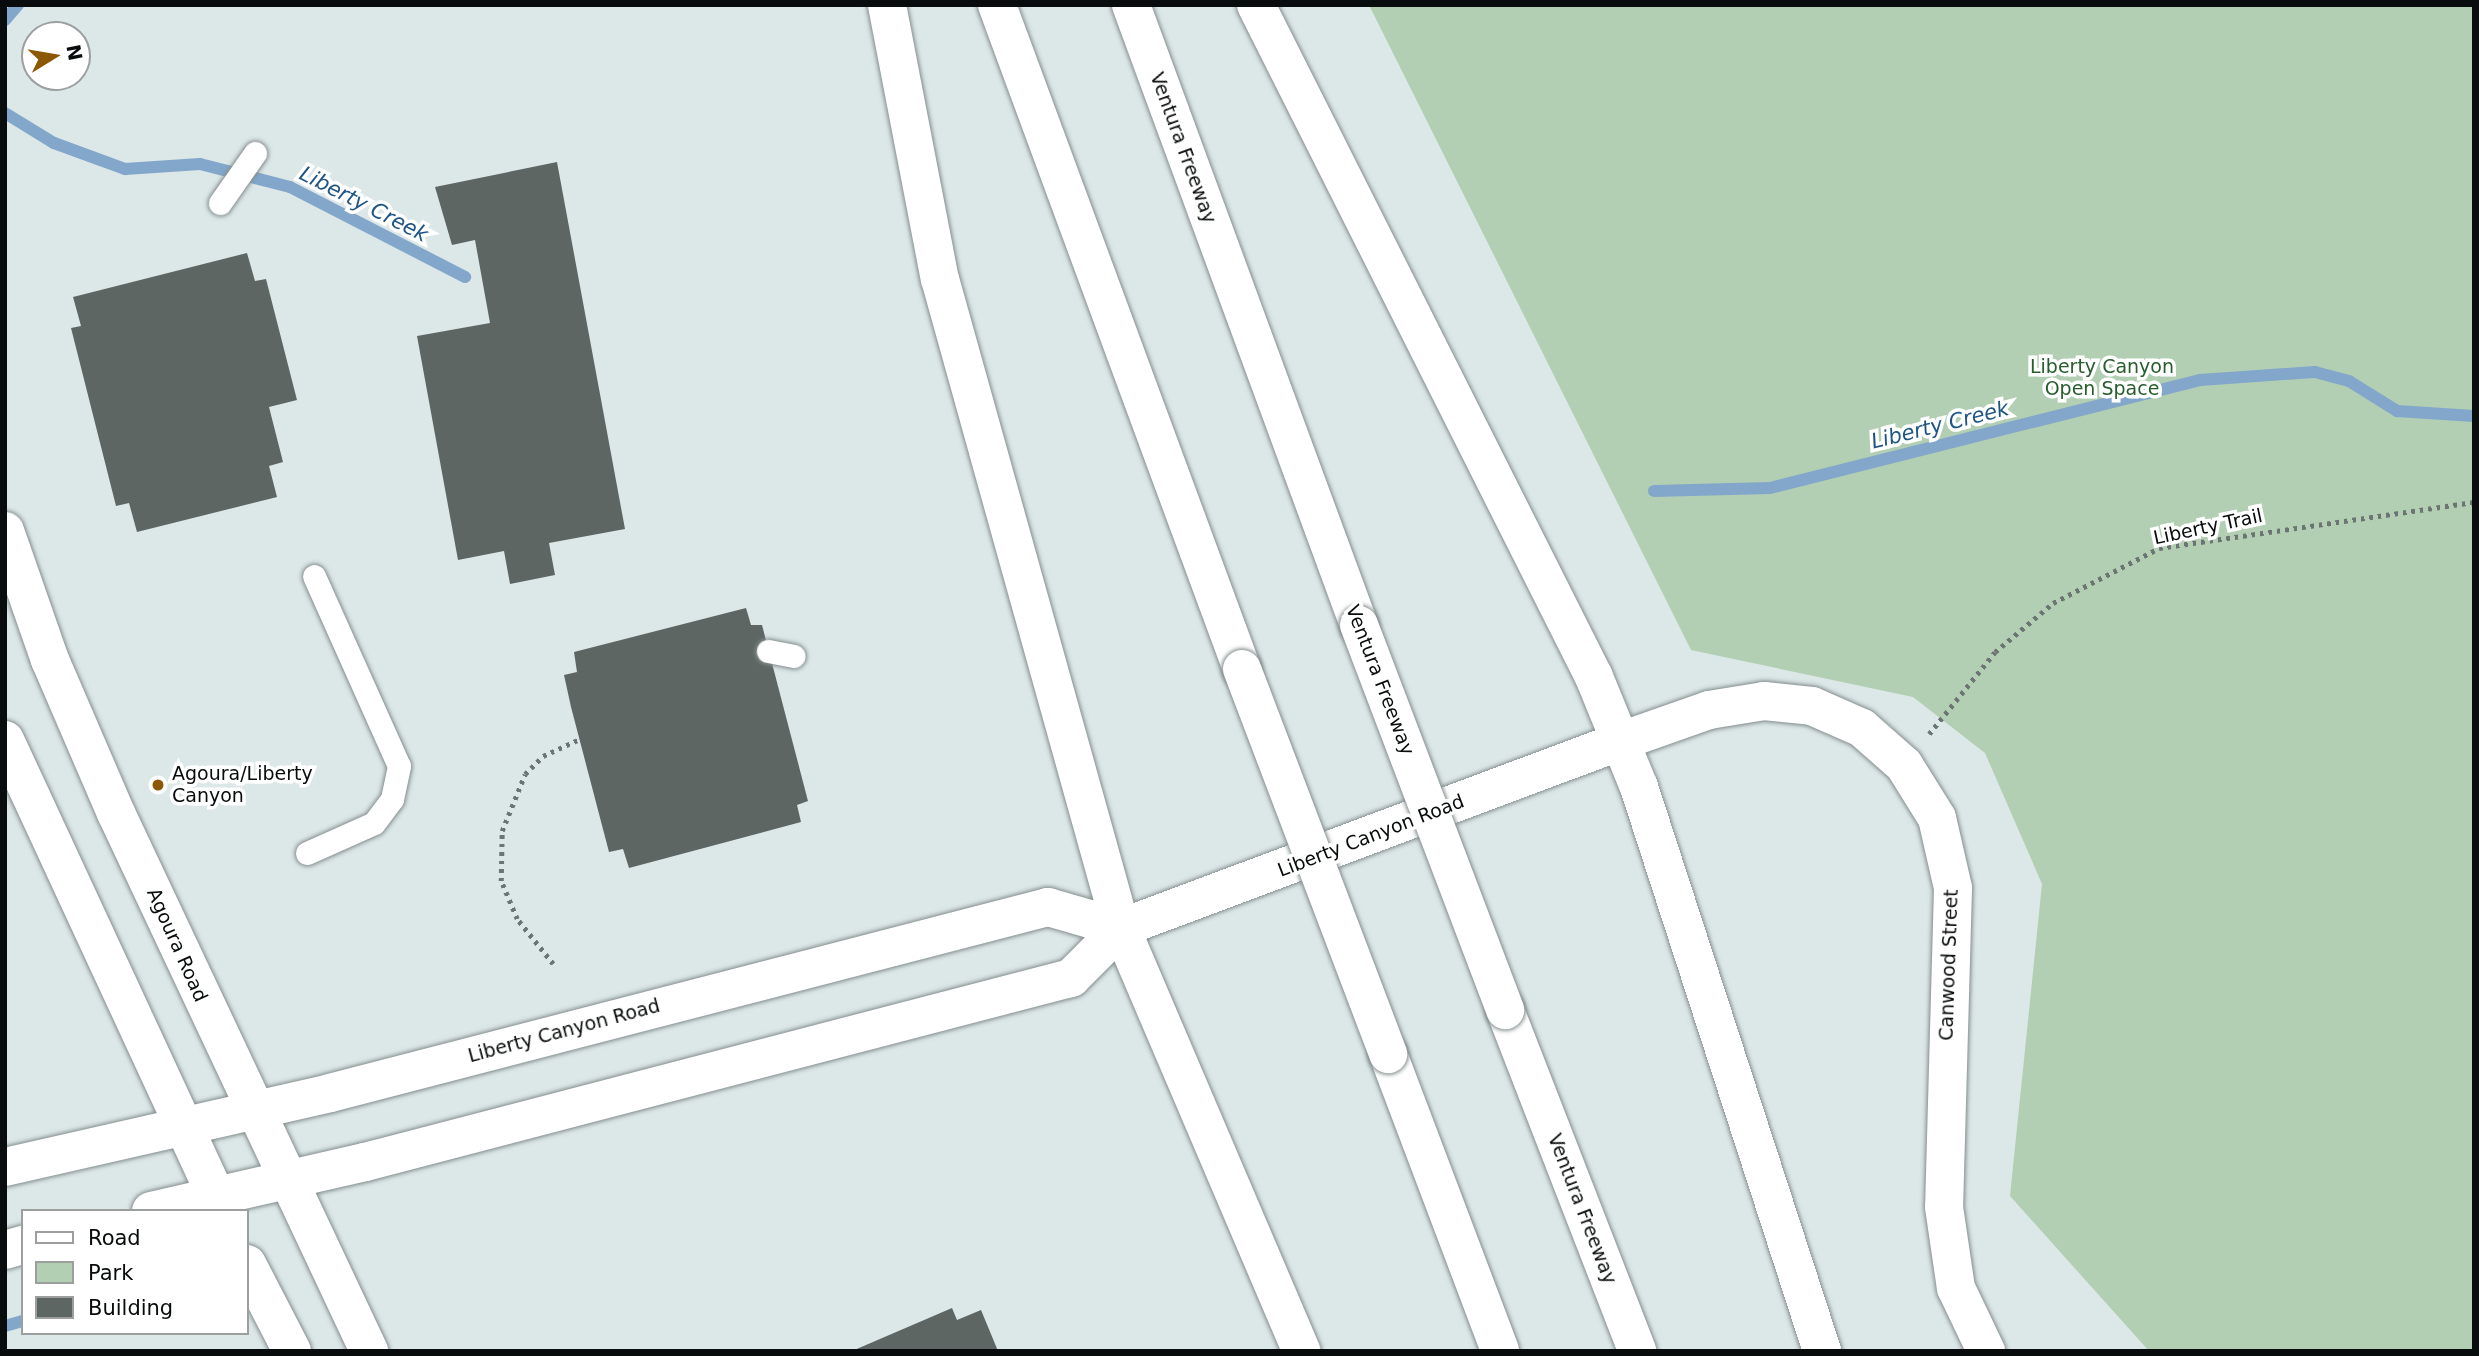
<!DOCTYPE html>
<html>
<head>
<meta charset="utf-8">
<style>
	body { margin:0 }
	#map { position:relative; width:2479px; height:1356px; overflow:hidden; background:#dce7e7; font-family:"DejaVu Sans",sans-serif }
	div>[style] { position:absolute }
	.green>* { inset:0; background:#b2cfb3 }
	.stream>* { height:12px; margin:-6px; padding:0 6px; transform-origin:6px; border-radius:6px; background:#83a7cb }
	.building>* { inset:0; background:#5e6663 }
	.path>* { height:4.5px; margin-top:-2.25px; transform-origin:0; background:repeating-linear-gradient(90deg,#6d7474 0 3.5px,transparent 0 8.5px) }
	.roads { filter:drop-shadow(0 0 2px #858e8e) drop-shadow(0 0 2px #858e8e) }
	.service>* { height:23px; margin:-11.5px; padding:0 11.5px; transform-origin:11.5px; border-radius:11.5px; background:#fff }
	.minor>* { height:38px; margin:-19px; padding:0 19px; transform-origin:19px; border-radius:19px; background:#fff }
	.tertiary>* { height:38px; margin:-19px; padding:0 19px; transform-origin:19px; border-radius:19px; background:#fff }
	.secondary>* { height:38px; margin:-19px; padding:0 19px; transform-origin:19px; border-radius:19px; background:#fff }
	.motorway>* { height:38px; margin:-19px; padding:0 19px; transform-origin:19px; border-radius:19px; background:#fff }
	.bridges { filter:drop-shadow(0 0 2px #858e8e) drop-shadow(0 0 2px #858e8e) }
	.motorway-bridge>* { height:38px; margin:-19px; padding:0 19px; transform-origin:19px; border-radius:19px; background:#fff }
	.dots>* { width:19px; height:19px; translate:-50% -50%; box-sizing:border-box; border:4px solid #fff; border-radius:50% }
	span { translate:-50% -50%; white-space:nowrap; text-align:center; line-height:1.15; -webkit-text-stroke:7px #fff; paint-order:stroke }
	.street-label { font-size:19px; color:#090c0c }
	.park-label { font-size:19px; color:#275d2d }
	.poi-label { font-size:19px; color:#090c0c }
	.left { translate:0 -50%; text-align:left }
	.water-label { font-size:21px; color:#1f5584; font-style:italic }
	.frame { position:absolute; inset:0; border:7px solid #090c0c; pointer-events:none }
	.legend { position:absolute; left:21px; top:1209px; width:228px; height:126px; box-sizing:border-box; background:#fff; border:2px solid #9d9e9e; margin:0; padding:9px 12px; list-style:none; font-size:21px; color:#090c0c }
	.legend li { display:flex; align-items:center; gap:14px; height:35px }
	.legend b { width:35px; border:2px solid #9d9e9e }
	.north { position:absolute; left:21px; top:21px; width:70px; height:70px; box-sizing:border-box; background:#fff; border:2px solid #9d9e9e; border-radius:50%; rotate:79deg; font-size:19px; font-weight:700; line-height:28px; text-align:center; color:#090c0c }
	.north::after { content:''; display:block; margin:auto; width:24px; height:32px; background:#8c5806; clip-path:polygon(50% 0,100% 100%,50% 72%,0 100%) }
</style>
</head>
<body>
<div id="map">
	<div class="green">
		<i style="clip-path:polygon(1369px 5px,2474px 5px,2474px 1351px,2149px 1351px,2010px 1196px,2042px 884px,1985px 753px,1913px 697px,1691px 650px)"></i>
	</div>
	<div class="stream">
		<i style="left:5px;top:20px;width:20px;rotate:-49deg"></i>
		<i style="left:5px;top:113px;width:57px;rotate:31.5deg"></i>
		<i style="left:54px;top:143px;width:76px;rotate:20.1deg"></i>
		<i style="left:125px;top:169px;width:75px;rotate:-3.8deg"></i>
		<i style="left:200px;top:164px;width:93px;rotate:14.3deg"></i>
		<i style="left:290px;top:187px;width:197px;rotate:27.2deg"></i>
		<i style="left:1654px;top:491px;width:116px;rotate:-1.5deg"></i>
		<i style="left:1770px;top:488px;width:443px;rotate:-14.1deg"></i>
		<i style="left:2200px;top:380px;width:115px;rotate:-4deg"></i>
		<i style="left:2315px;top:372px;width:35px;rotate:15deg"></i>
		<i style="left:2349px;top:381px;width:57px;rotate:32deg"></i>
		<i style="left:2397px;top:411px;width:77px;rotate:3.7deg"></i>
		<i style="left:5px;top:1326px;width:19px;rotate:-16deg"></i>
	</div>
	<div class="building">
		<i style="clip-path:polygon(557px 162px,625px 529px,549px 543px,555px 575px,510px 584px,504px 551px,458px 560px,417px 336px,490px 323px,475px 240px,452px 245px,435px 187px)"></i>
		<i style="clip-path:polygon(247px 253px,255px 281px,266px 279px,297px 400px,269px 407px,283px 462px,269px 466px,277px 497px,137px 532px,129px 503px,116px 506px,71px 328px,81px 326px,73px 297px)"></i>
		<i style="clip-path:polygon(746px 608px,751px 625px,762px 625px,808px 801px,797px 805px,801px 822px,629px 868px,623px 849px,609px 852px,571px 707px,564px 675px,577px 672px,574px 652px)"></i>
		<i style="clip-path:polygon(952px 1308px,957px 1320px,981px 1310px,998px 1351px,852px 1351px)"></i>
	</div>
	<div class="path">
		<i style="left:1929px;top:734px;width:105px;rotate:-51.2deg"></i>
		<i style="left:1995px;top:652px;width:76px;rotate:-40.2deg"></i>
		<i style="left:2053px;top:603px;width:119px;rotate:-27.4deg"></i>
		<i style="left:2159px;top:548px;width:318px;rotate:-8.3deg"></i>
		<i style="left:553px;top:964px;width:58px;rotate:-128.7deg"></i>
		<i style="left:517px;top:919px;width:41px;rotate:-112.8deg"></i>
		<i style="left:501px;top:881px;width:50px;rotate:-88.9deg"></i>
		<i style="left:502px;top:831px;width:61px;rotate:-68deg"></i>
		<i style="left:525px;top:774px;width:25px;rotate:-45deg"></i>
		<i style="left:543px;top:756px;width:41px;rotate:-24.7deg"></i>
	</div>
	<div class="roads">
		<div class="service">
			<i style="left:220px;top:203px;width:61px;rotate:-55deg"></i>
			<i style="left:768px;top:651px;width:26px;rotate:11deg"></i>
			<i style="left:307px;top:853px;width:73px;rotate:-24.1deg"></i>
			<i style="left:374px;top:823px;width:30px;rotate:-53deg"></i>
			<i style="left:392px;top:799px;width:34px;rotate:-78deg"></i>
			<i style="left:399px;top:766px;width:208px;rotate:-114.1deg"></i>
		</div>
		<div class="minor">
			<i style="left:1621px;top:741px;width:93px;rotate:-19.4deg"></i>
			<i style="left:1709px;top:710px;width:56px;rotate:-9.3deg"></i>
			<i style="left:1764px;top:701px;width:48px;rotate:5.9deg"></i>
			<i style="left:1812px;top:706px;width:55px;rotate:23.7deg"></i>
			<i style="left:1862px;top:728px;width:56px;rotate:41.4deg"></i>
			<i style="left:1904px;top:765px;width:62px;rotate:58.1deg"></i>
			<i style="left:1937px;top:818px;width:72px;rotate:77.1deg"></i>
			<i style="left:1953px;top:888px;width:319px;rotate:91.6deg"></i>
			<i style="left:1944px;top:1207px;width:82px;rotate:81.6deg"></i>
			<i style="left:1956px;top:1288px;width:70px;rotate:64.5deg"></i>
		</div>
		<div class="tertiary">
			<i style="left:5px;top:1167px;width:333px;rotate:-12.8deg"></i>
			<i style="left:330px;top:1093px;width:742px;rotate:-14.52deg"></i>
			<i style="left:1048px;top:907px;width:76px;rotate:16deg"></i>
			<i style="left:151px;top:1211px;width:220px;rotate:-12.9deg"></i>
			<i style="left:365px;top:1162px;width:730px;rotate:-14.61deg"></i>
			<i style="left:1071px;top:978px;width:71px;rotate:-45deg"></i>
			<i style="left:1121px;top:928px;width:534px;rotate:-20.51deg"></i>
			<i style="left:5px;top:1250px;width:19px;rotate:-16deg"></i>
		</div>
		<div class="secondary">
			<i style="left:5px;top:531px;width:137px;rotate:70.8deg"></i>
			<i style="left:50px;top:660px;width:167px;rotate:66.7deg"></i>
			<i style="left:116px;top:813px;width:595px;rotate:64.81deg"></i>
			<i style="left:5px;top:740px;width:519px;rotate:65.16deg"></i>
			<i style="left:247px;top:1264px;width:98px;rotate:62.7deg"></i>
		</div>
		<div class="motorway">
			<i style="left:887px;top:5px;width:279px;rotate:79.1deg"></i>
			<i style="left:940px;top:279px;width:674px;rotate:74.42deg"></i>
			<i style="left:1121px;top:928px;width:460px;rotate:66.9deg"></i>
			<i style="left:997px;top:5px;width:708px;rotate:69.75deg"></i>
			<i style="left:1131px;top:5px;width:661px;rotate:69.81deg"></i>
			<i style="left:1256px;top:5px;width:752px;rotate:63.3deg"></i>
			<i style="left:1594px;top:677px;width:119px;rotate:67.8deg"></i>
			<i style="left:1639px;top:787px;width:593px;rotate:72.02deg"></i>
			<i style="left:1505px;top:1010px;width:366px;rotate:68.8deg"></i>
			<i style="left:1388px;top:1054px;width:317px;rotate:69.3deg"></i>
		</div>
	</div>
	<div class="bridges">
		<div class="motorway-bridge">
			<i style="left:1359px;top:625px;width:412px;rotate:69.2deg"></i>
			<i style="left:1242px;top:669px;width:412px;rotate:69.2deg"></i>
		</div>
	</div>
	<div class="dots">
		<i style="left:158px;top:785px;background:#8c5806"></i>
	</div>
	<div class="street-label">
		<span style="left:1183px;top:148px;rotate:70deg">Ventura Freeway</span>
		<span style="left:2208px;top:527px;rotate:-12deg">Liberty Trail</span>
		<span style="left:1380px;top:680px;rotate:69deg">Ventura Freeway</span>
		<span style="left:1371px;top:836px;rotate:-21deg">Liberty Canyon Road</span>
		<span style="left:177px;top:945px;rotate:66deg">Agoura Road</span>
		<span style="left:1949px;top:965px;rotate:-88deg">Canwood Street</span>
		<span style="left:564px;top:1031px;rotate:-15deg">Liberty Canyon Road</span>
		<span style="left:1582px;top:1209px;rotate:69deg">Ventura Freeway</span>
	</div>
	<div class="park-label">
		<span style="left:2102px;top:378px">Liberty Canyon<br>Open Space</span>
	</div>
	<div class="poi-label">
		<span class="left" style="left:172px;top:785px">Agoura/Liberty<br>Canyon</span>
	</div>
	<div class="water-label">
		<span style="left:364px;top:204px;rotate:27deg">Liberty Creek</span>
		<span style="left:1940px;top:425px;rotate:-14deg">Liberty Creek</span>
	</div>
	<div class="frame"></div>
	<ul class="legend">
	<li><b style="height:9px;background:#fff"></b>Road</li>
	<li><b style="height:19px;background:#b2cfb3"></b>Park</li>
	<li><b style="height:19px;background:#5e6663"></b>Building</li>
	</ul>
	<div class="north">N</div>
</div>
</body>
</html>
